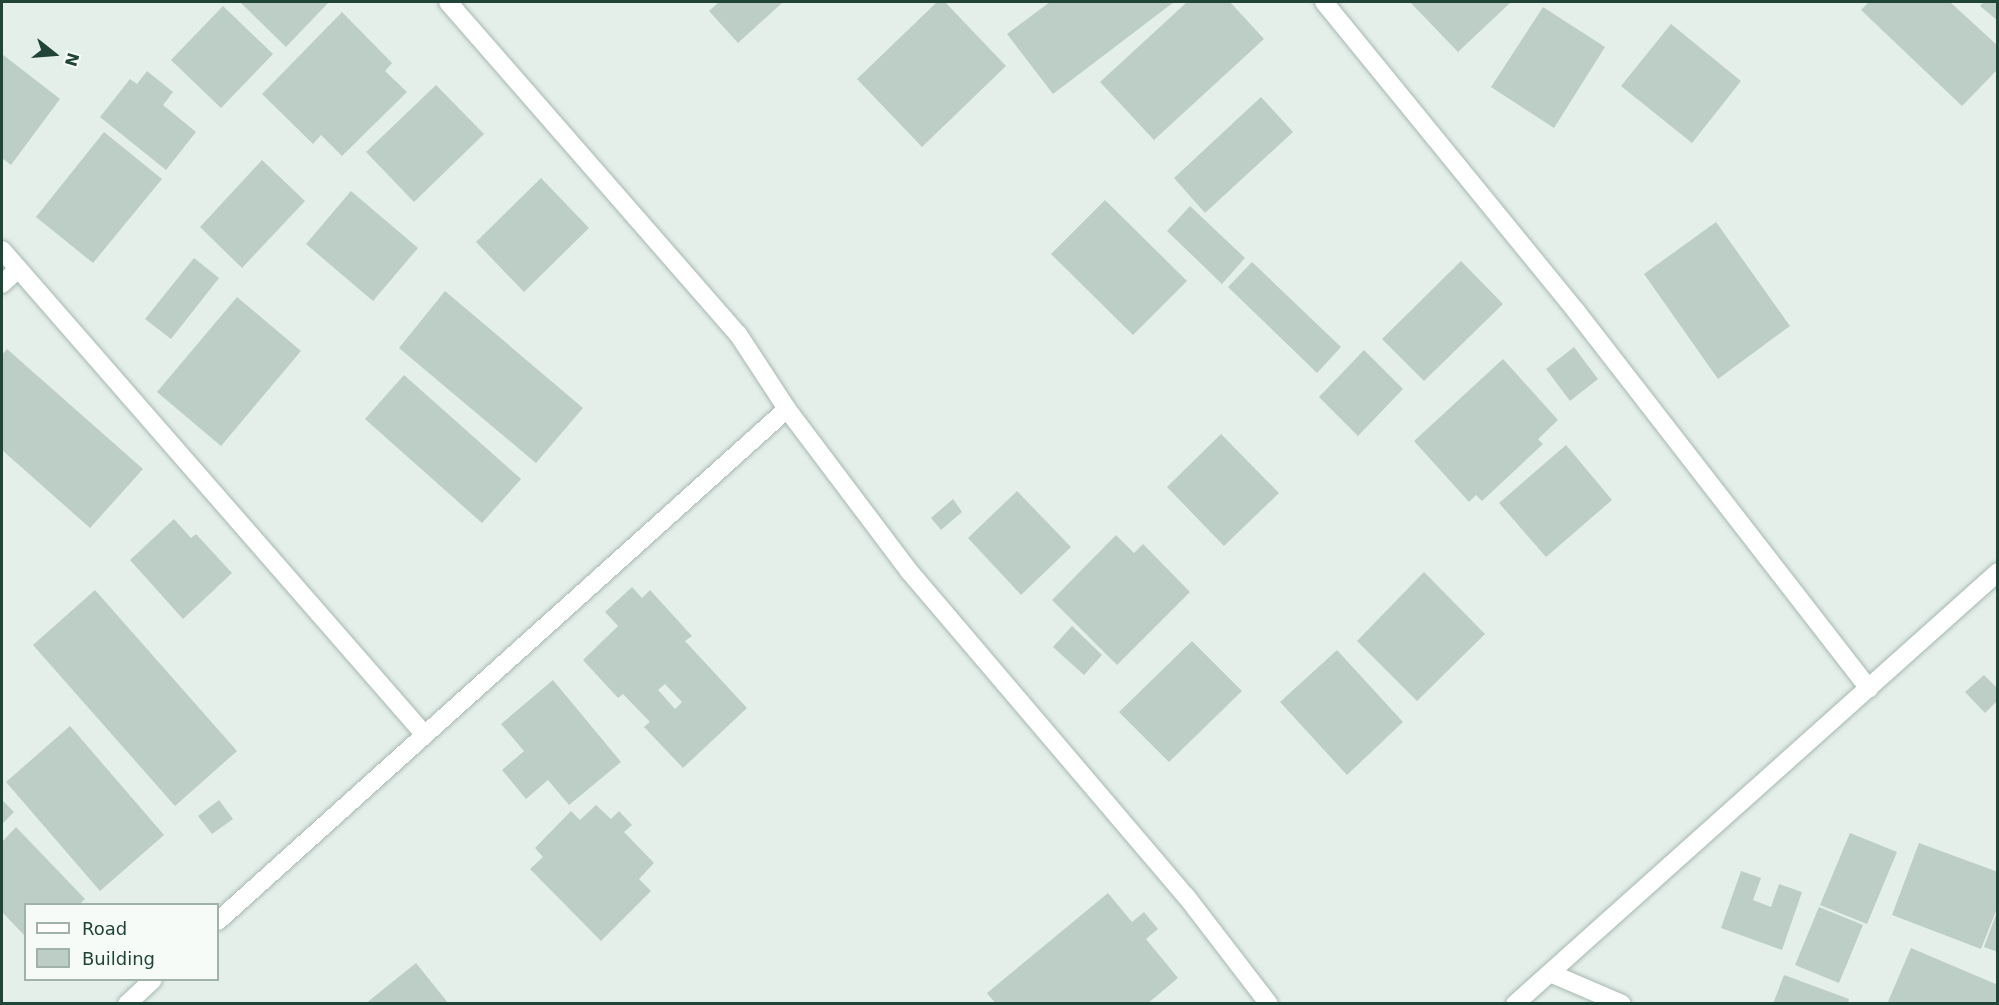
<!DOCTYPE html>
<html>
<head>
<meta charset="utf-8">
<style>
	body { margin:0 }
	#map { position:relative; width:1999px; height:1005px; overflow:hidden; background:#e5efea; font-family:"DejaVu Sans",sans-serif }
	div>[style] { position:absolute }
	.building>* { inset:0; background:#bccec5 }
	.roads { filter:drop-shadow(0 0 2px #a6b8b1) drop-shadow(0 0 2px #a6b8b1) }
	.street>* { height:18px; margin:-9px; padding:0 9px; transform-origin:9px; border-radius:9px; background:#fff }
	span { translate:-50% -50%; white-space:nowrap; text-align:center; line-height:1.15; -webkit-text-stroke:4.5px #f6fbf8; paint-order:stroke }
	.frame { position:absolute; inset:0; border:3px solid #214438; pointer-events:none }
	.legend { position:absolute; left:24px; top:903px; width:195px; height:78px; box-sizing:border-box; background:#f6fbf8; border:2px solid #a1b2ab; margin:0; padding:8px 10px; list-style:none; font-size:18px; color:#214438 }
	.legend li { display:flex; align-items:center; gap:12px; height:30px }
	.legend b { width:30px; border:2px solid #a1b2ab }
	.north { position:absolute; left:24px; top:24px; width:60px; height:60px; -webkit-text-stroke:4px #f6fbf8; paint-order:stroke; rotate:107deg; font-size:16px; font-weight:700; line-height:24px; text-align:center; color:#214438 }
	.north::after { content:''; display:block; margin:auto; width:21px; height:27px; background:#214438; clip-path:polygon(50% 0,100% 100%,50% 72%,0 100%) }
</style>
</head>
<body>
<div id="map">
	<div class="building">
		<i style="clip-path:polygon(240px 2px,329px 2px,286px 47px)"></i>
		<i style="clip-path:polygon(719px 2px,783px 2px,738px 43px,709px 11px)"></i>
		<i style="clip-path:polygon(937px 2px,945px 2px,1006px 66px,922px 147px,857px 79px)"></i>
		<i style="clip-path:polygon(1050px 2px,1174px 2px,1053px 94px,1007px 34px)"></i>
		<i style="clip-path:polygon(1187px 2px,1230px 2px,1264px 39px,1154px 140px,1100px 82px)"></i>
		<i style="clip-path:polygon(1410px 2px,1511px 2px,1458px 52px)"></i>
		<i style="clip-path:polygon(1869px 2px,1950px 2px,1998px 46px,1998px 69px,1962px 106px,1861px 10px)"></i>
		<i style="clip-path:polygon(1984px 2px,1998px 2px,1998px 21px,1980px 6px)"></i>
		<i style="clip-path:polygon(223px 6px,273px 54px,221px 108px,171px 60px)"></i>
		<i style="clip-path:polygon(1543px 7px,1605px 47px,1554px 128px,1491px 87px)"></i>
		<i style="clip-path:polygon(342px 12px,392px 63px,385px 71px,407px 92px,342px 156px,321px 135px,313px 144px,262px 94px)"></i>
		<i style="clip-path:polygon(1671px 24px,1741px 81px,1692px 143px,1621px 86px)"></i>
		<i style="clip-path:polygon(2px 54px,60px 99px,11px 165px,2px 158px)"></i>
		<i style="clip-path:polygon(147px 71px,173px 92px,163px 105px,196px 132px,166px 170px,100px 117px,130px 79px,137px 84px)"></i>
		<i style="clip-path:polygon(436px 85px,484px 134px,414px 202px,366px 152px)"></i>
		<i style="clip-path:polygon(1261px 97px,1293px 132px,1205px 213px,1174px 178px)"></i>
		<i style="clip-path:polygon(104px 132px,162px 179px,93px 263px,36px 217px)"></i>
		<i style="clip-path:polygon(262px 160px,305px 201px,242px 268px,200px 227px)"></i>
		<i style="clip-path:polygon(541px 178px,589px 228px,524px 292px,476px 242px)"></i>
		<i style="clip-path:polygon(351px 191px,418px 248px,373px 301px,306px 244px)"></i>
		<i style="clip-path:polygon(1105px 200px,1187px 281px,1133px 335px,1051px 254px)"></i>
		<i style="clip-path:polygon(1190px 206px,1245px 258px,1222px 284px,1167px 231px)"></i>
		<i style="clip-path:polygon(1716px 222px,1790px 326px,1718px 379px,1644px 274px)"></i>
		<i style="clip-path:polygon(194px 258px,219px 278px,171px 339px,145px 319px)"></i>
		<i style="clip-path:polygon(1461px 261px,1503px 304px,1424px 381px,1382px 339px)"></i>
		<i style="clip-path:polygon(1252px 262px,1341px 347px,1317px 373px,1228px 287px)"></i>
		<i style="clip-path:polygon(445px 291px,583px 408px,536px 463px,399px 348px)"></i>
		<i style="clip-path:polygon(237px 297px,301px 351px,221px 446px,157px 392px)"></i>
		<i style="clip-path:polygon(1574px 347px,1598px 379px,1570px 401px,1546px 369px)"></i>
		<i style="clip-path:polygon(7px 349px,143px 469px,90px 528px,2px 450px,2px 355px)"></i>
		<i style="clip-path:polygon(1364px 350px,1403px 389px,1358px 436px,1319px 397px)"></i>
		<i style="clip-path:polygon(1503px 359px,1558px 420px,1538px 439px,1543px 444px,1482px 501px,1476px 495px,1469px 502px,1414px 441px)"></i>
		<i style="clip-path:polygon(404px 375px,521px 479px,482px 523px,365px 419px)"></i>
		<i style="clip-path:polygon(1221px 434px,1279px 493px,1224px 546px,1167px 487px)"></i>
		<i style="clip-path:polygon(1566px 445px,1612px 500px,1546px 557px,1499px 503px)"></i>
		<i style="clip-path:polygon(1017px 491px,1071px 547px,1021px 595px,968px 538px)"></i>
		<i style="clip-path:polygon(953px 499px,962px 512px,941px 530px,931px 518px)"></i>
		<i style="clip-path:polygon(174px 519px,191px 538px,196px 534px,232px 573px,183px 619px,130px 560px)"></i>
		<i style="clip-path:polygon(1116px 535px,1134px 553px,1143px 544px,1190px 592px,1117px 665px,1052px 600px)"></i>
		<i style="clip-path:polygon(1424px 572px,1485px 634px,1417px 701px,1357px 641px)"></i>
		<i style="clip-path:polygon(evenodd,632px 587px,642px 598px,650px 590px,692px 636px,685px 641px,747px 708px,683px 768px,644px 727px,650px 722px,623px 694px,618px 698px,583px 660px,618px 626px,605px 612px,632px 587px,665px 684px,682px 702px,675px 709px,658px 690px,665px 684px)"></i>
		<i style="clip-path:polygon(95px 590px,237px 751px,175px 806px,33px 645px)"></i>
		<i style="clip-path:polygon(1072px 626px,1102px 655px,1084px 675px,1053px 647px)"></i>
		<i style="clip-path:polygon(1192px 641px,1242px 691px,1169px 762px,1119px 712px)"></i>
		<i style="clip-path:polygon(1337px 650px,1403px 722px,1347px 775px,1280px 702px)"></i>
		<i style="clip-path:polygon(1984px 675px,1998px 689px,1998px 700px,1985px 713px,1965px 692px)"></i>
		<i style="clip-path:polygon(553px 680px,621px 762px,569px 805px,548px 780px,526px 799px,502px 770px,524px 751px,501px 724px)"></i>
		<i style="clip-path:polygon(70px 726px,164px 835px,100px 891px,6px 782px)"></i>
		<i style="clip-path:polygon(2px 800px,14px 812px,2px 824px)"></i>
		<i style="clip-path:polygon(219px 800px,233px 819px,212px 834px,198px 816px)"></i>
		<i style="clip-path:polygon(596px 805px,611px 819px,619px 811px,632px 825px,624px 832px,654px 863px,639px 879px,651px 891px,601px 941px,530px 869px,543px 857px,535px 848px,571px 811px,580px 820px)"></i>
		<i style="clip-path:polygon(16px 827px,85px 899px,80px 904px,26px 904px,26px 937px,2px 912px,2px 842px)"></i>
		<i style="clip-path:polygon(1850px 833px,1897px 852px,1867px 924px,1820px 905px)"></i>
		<i style="clip-path:polygon(1919px 843px,1998px 872px,1998px 906px,1981px 949px,1892px 915px)"></i>
		<i style="clip-path:polygon(1741px 871px,1761px 878px,1753px 900px,1771px 907px,1779px 884px,1802px 892px,1782px 950px,1721px 928px)"></i>
		<i style="clip-path:polygon(1108px 893px,1132px 922px,1144px 912px,1158px 929px,1146px 939px,1178px 978px,1147px 1004px,996px 1004px,987px 993px)"></i>
		<i style="clip-path:polygon(1819px 907px,1863px 925px,1839px 983px,1795px 965px)"></i>
		<i style="clip-path:polygon(1997px 912px,1998px 912px,1998px 952px,1984px 947px)"></i>
		<i style="clip-path:polygon(1911px 948px,1998px 985px,1998px 1004px,1887px 1004px)"></i>
		<i style="clip-path:polygon(416px 963px,449px 1004px,365px 1004px)"></i>
		<i style="clip-path:polygon(1784px 975px,1849px 999px,1848px 1004px,1773px 1004px)"></i>
	</div>
	<div class="roads">
		<div class="street">
			<i style="left:448px;top:2px;width:441px;rotate:48.9deg"></i>
			<i style="left:738px;top:334px;width:90px;rotate:56.8deg"></i>
			<i style="left:787px;top:409px;width:203px;rotate:53deg"></i>
			<i style="left:909px;top:571px;width:427px;rotate:49.6deg"></i>
			<i style="left:1186px;top:896px;width:136px;rotate:52.5deg"></i>
			<i style="left:1324px;top:2px;width:399px;rotate:50.8deg"></i>
			<i style="left:1576px;top:311px;width:478px;rotate:52.2deg"></i>
			<i style="left:2px;top:250px;width:642px;rotate:48.91deg"></i>
			<i style="left:2px;top:284px;width:22px;rotate:-43deg"></i>
			<i style="left:218px;top:921px;width:765px;rotate:-41.98deg"></i>
			<i style="left:1550px;top:973px;width:78px;rotate:23.3deg"></i>
			<i style="left:127px;top:1004px;width:35px;rotate:-43deg"></i>
			<i style="left:1515px;top:1004px;width:648px;rotate:-41.81deg"></i>
		</div>
	</div>
	<div class="frame"></div>
	<ul class="legend">
	<li><b style="height:8px;background:#fff"></b>Road</li>
	<li><b style="height:16px;background:#bccec5"></b>Building</li>
	</ul>
	<div class="north">N</div>
</div>
</body>
</html>
